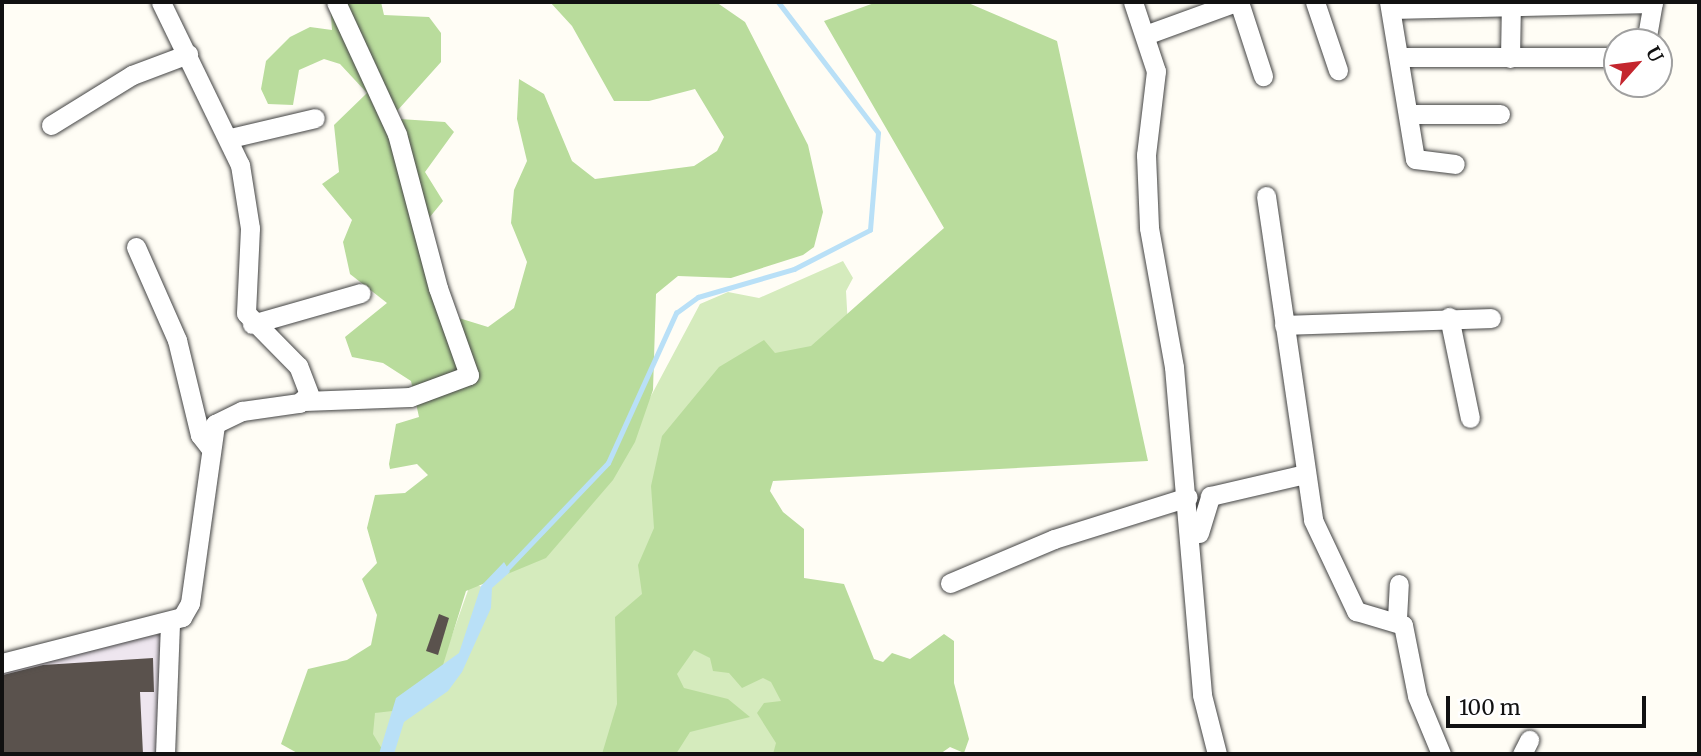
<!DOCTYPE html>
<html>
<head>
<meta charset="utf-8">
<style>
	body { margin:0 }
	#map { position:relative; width:1701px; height:756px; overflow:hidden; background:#fffdf5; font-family:Merriweather,serif }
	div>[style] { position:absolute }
	.industrial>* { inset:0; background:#eee6ef }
	.green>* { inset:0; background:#d5ebbd }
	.forest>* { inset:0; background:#b9dc9c }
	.water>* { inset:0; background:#b9e0f7 }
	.stream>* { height:4.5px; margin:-2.25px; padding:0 2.25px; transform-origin:2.25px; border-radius:2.25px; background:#b9e0f7 }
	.building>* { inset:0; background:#5a524d }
	.roads { filter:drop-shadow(0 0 2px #444) drop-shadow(0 0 2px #444) }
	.minor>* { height:19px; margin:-9.5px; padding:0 9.5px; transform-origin:9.5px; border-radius:9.5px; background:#fff }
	span { translate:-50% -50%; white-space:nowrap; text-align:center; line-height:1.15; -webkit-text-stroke:7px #fff; paint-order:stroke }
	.frame { position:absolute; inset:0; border:4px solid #111; pointer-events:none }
	.north { position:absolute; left:1603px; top:28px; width:70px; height:70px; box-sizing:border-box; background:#fff; border:2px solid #a0a0a0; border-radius:50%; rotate:62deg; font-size:19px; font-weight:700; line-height:28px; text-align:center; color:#111 }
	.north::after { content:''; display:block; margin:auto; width:24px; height:32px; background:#c4262e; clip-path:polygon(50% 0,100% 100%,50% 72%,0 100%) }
	.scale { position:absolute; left:1446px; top:696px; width:200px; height:32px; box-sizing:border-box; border:4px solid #111; border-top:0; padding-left:9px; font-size:21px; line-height:24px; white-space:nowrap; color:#111; -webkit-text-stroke:5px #fff; paint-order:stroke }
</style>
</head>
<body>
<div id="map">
	<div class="industrial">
		<i style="clip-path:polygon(161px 634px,160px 754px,2px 754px,2px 665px)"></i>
	</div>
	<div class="green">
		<i style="clip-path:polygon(843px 261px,853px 278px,846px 291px,849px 344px,824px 357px,623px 754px,378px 754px,364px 721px,441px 666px,471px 582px,488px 590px,644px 409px,700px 304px,728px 292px,759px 298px)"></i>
		<i style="clip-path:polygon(693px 631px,782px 678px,783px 754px,634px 754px)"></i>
	</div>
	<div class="forest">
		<i style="clip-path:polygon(330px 2px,381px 2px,384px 15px,429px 17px,441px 33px,441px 62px,397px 111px,400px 119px,445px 122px,454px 132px,425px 172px,443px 201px,429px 218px,449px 315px,488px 327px,514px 308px,527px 262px,511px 223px,514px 190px,527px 161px,517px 119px,519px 79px,544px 94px,572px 161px,595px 179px,694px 166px,717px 151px,724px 137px,695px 89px,649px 101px,614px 101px,572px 26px,550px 2px,716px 2px,745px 22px,808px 145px,823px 212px,814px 247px,803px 255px,731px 278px,678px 276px,656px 294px,653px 390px,635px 442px,613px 480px,546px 558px,466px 591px,438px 681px,401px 710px,375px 713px,373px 734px,385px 754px,299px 754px,281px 744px,308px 669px,347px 660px,371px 645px,377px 615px,362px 579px,377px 563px,367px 528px,375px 495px,405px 493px,428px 475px,417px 464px,390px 469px,389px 464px,396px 424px,419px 417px,411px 381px,383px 363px,352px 357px,345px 337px,387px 303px,350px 274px,343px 242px,352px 220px,322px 184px,339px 172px,334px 125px,367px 93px,340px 64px,324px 59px,299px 70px,293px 105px,268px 104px,261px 89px,266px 61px,290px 37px,310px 27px,332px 30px)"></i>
		<i style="clip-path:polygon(877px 2px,966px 2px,1057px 41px,1148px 461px,773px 481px,770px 491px,783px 512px,804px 529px,804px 578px,844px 584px,874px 659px,883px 662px,892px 653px,910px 659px,944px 634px,954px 641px,954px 683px,969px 739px,964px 753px,950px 747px,940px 754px,773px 754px,776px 743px,757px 713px,764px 703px,781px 701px,771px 682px,763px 678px,742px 688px,729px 673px,713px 671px,710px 658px,694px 650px,677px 674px,684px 688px,728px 699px,750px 717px,690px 732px,676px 754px,602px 754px,617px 704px,615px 617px,642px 594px,638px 565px,654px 528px,651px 486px,662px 436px,719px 367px,764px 340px,775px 353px,811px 346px,944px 228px,824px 21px)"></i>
	</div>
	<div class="water">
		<i style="clip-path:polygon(504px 562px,510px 572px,492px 588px,491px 608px,462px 672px,448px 691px,404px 722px,394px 754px,379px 754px,396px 698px,459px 653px,481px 586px)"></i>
	</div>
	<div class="stream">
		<i style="left:505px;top:571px;width:149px;rotate:-46.4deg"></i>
		<i style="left:608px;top:463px;width:165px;rotate:-65.6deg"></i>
		<i style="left:676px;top:313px;width:27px;rotate:-36deg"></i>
		<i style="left:698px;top:297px;width:100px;rotate:-16.3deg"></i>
		<i style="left:794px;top:269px;width:85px;rotate:-27.2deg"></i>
		<i style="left:870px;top:230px;width:97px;rotate:-85.3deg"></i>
		<i style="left:878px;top:133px;width:165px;rotate:-127.4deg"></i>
	</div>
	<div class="building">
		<i style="clip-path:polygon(439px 614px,449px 618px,438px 655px,426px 651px)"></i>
		<i style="clip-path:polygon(153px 658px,154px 692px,140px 692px,143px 754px,2px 754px,3px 675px,43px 665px)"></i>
	</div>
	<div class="roads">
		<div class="minor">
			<i style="left:1133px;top:2px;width:73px;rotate:71.6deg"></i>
			<i style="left:1156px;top:71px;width:85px;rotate:96.8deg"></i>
			<i style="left:1146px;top:155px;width:73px;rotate:87.6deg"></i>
			<i style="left:1149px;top:228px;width:141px;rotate:79.8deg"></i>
			<i style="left:1174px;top:367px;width:329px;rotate:85.1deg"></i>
			<i style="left:1202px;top:695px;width:61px;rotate:75.7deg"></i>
			<i style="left:1239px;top:2px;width:78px;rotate:72deg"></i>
			<i style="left:1315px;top:2px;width:72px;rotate:71.3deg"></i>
			<i style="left:1389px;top:2px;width:159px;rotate:80.6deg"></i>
			<i style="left:1415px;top:159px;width:40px;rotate:7.1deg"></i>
			<i style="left:1391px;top:9px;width:262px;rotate:-1.3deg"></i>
			<i style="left:1148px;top:34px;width:94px;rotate:-20deg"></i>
			<i style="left:1646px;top:42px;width:41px;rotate:-80.1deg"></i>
			<i style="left:1400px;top:57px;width:217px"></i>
			<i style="left:1510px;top:58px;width:56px;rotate:-89deg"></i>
			<i style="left:1411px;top:114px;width:89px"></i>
			<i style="left:51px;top:125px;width:95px;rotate:-31.7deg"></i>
			<i style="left:132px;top:75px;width:60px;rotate:-20.6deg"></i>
			<i style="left:230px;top:138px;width:87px;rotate:-13.2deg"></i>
			<i style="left:1266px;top:196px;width:327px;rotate:81.7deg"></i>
			<i style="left:1313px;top:520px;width:101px;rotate:64.7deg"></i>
			<i style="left:1356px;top:611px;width:49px;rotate:16.6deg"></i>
			<i style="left:1403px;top:625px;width:72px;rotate:78.8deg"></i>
			<i style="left:1417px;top:696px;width:63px;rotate:67.5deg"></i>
			<i style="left:136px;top:247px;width:102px;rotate:66.2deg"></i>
			<i style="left:177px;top:340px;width:98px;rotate:76.4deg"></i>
			<i style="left:200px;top:435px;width:18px;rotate:52deg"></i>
			<i style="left:1449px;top:317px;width:103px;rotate:78.3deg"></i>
			<i style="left:252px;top:324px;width:113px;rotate:-15.9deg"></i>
			<i style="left:1284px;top:325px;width:207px;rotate:-1.9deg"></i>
			<i style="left:304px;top:401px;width:106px;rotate:-2.2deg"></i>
			<i style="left:410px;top:397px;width:63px;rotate:-20.4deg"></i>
			<i style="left:469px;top:375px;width:92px;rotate:-109.6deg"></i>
			<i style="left:438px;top:288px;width:159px;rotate:-104.9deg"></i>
			<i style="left:397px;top:134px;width:145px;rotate:-114.8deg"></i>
			<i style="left:1199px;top:533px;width:39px;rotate:-73deg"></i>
			<i style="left:1210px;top:496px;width:98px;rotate:-13deg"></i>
			<i style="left:950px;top:583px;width:113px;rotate:-22.9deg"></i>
			<i style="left:1054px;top:539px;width:140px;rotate:-17.4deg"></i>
			<i style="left:1397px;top:619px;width:35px;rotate:-87deg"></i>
			<i style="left:2px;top:663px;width:186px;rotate:-14.3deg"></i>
			<i style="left:182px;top:617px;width:16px;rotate:-60deg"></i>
			<i style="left:190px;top:603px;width:181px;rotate:-82deg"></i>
			<i style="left:215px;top:424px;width:30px;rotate:-26deg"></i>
			<i style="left:242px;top:411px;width:58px;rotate:-8deg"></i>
			<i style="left:299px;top:403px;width:13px;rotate:-42deg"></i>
			<i style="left:309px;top:394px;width:30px;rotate:-111deg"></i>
			<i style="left:298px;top:366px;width:74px;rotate:-134.5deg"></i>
			<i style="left:246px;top:313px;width:85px;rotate:-87.3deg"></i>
			<i style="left:250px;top:228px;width:64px;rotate:-99deg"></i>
			<i style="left:240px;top:165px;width:181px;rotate:-115.9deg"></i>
			<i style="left:165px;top:754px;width:132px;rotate:-87.8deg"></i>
			<i style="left:1522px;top:754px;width:16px;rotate:-63deg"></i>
		</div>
	</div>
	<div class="frame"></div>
	<div class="north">U</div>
	<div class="scale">100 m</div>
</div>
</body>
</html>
